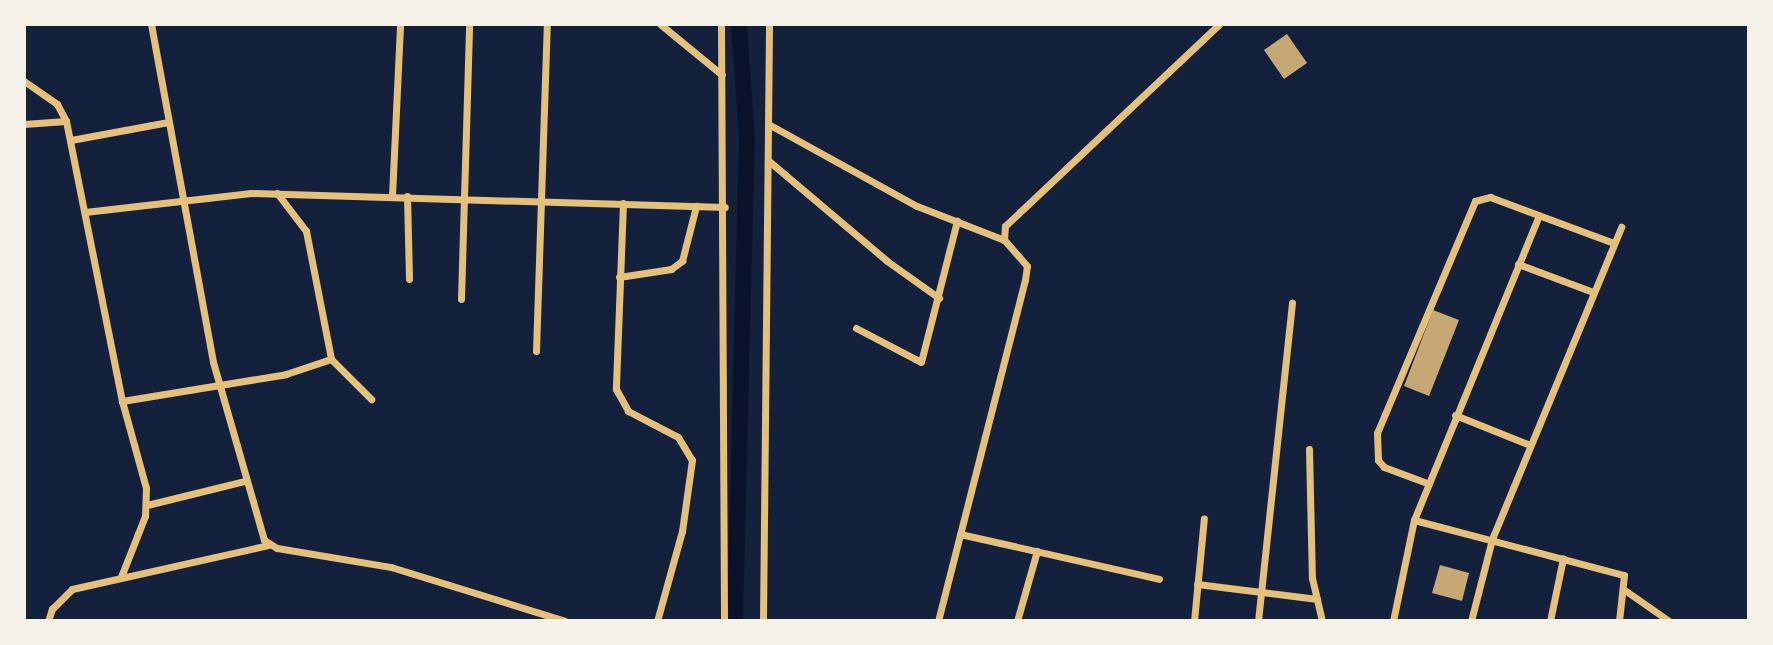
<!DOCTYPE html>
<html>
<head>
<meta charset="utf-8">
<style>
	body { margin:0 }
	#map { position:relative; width:1773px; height:645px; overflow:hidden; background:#14213d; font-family:"PT Serif",serif }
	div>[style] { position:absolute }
	.canal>* { height:16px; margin:-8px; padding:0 8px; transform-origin:8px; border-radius:8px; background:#0b132b }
	.building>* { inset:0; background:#c6a872 }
	.minor>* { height:7px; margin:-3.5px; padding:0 3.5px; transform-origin:3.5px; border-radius:3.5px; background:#e5c07b }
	span { translate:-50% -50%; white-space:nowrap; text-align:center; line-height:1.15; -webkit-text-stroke:8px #f6f1e7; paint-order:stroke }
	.frame { position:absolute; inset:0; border:26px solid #f6f1e7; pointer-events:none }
</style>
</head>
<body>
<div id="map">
	<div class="canal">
		<i style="left:735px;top:621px;width:482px;rotate:-88.6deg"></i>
		<i style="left:747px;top:139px;width:115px;rotate:-94deg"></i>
	</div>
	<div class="building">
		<i style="clip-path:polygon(1287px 34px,1307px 63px,1284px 79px,1264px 50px)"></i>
		<i style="clip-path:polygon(1433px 310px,1459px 320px,1429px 396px,1404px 386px)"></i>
		<i style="clip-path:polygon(1440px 565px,1469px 573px,1462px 601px,1432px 593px)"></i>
	</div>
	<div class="minor">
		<i style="left:151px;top:24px;width:344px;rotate:79.6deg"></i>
		<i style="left:213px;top:362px;width:185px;rotate:74deg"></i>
		<i style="left:264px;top:540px;width:15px;rotate:32deg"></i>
		<i style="left:277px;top:548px;width:116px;rotate:9.5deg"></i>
		<i style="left:391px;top:567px;width:182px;rotate:17.2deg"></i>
		<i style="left:660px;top:24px;width:80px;rotate:39.4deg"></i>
		<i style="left:721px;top:24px;width:597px;rotate:89.71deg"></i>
		<i style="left:24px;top:81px;width:40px;rotate:34.9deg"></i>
		<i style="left:57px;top:104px;width:19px;rotate:62deg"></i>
		<i style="left:66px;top:121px;width:286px;rotate:78.7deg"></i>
		<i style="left:122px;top:401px;width:90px;rotate:74.6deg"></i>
		<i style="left:146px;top:488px;width:28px;rotate:92deg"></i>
		<i style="left:145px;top:516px;width:66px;rotate:111.5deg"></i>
		<i style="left:24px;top:124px;width:42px;rotate:-4.1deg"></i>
		<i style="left:770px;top:125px;width:168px;rotate:28.9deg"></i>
		<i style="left:917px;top:206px;width:93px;rotate:21.3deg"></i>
		<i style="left:71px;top:140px;width:99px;rotate:-10.5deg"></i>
		<i style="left:770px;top:162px;width:153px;rotate:40.2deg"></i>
		<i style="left:887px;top:261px;width:64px;rotate:35.4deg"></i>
		<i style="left:277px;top:193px;width:48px;rotate:52.7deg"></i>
		<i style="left:306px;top:231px;width:130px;rotate:78.9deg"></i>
		<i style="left:331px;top:359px;width:57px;rotate:45deg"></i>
		<i style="left:392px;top:196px;width:172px;rotate:-87.3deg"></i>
		<i style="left:407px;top:196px;width:83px;rotate:88.6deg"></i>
		<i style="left:623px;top:203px;width:186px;rotate:92.2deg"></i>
		<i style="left:616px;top:389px;width:25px;rotate:61deg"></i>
		<i style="left:628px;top:411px;width:56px;rotate:27.5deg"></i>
		<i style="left:678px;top:437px;width:27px;rotate:59deg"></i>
		<i style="left:692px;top:460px;width:72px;rotate:98deg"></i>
		<i style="left:682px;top:531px;width:93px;rotate:105.5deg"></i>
		<i style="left:85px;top:212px;width:167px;rotate:-6.5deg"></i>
		<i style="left:251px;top:193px;width:474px;rotate:1.7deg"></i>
		<i style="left:1518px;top:264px;width:80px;rotate:20.5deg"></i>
		<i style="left:619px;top:277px;width:53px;rotate:-8.7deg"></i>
		<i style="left:671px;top:269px;width:14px;rotate:-36deg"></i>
		<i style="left:682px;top:261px;width:57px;rotate:-75.7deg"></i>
		<i style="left:461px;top:299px;width:275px;rotate:-88.3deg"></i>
		<i style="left:856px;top:328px;width:73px;rotate:27.6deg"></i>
		<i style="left:921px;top:362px;width:146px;rotate:-75.7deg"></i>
		<i style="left:536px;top:351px;width:327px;rotate:-88.1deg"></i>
		<i style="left:122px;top:401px;width:166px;rotate:-9.3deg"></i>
		<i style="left:286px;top:374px;width:47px;rotate:-18.4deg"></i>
		<i style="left:1455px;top:415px;width:81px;rotate:21.8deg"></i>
		<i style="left:1309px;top:449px;width:129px;rotate:88.7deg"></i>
		<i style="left:1312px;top:578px;width:44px;rotate:76.9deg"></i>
		<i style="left:1427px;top:483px;width:46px;rotate:-159.6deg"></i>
		<i style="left:1384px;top:467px;width:9px;rotate:-131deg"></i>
		<i style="left:1378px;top:460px;width:27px;rotate:-92deg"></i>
		<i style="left:1377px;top:433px;width:252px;rotate:-67.1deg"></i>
		<i style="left:1475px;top:201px;width:16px;rotate:-15deg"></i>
		<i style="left:1490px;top:197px;width:132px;rotate:20.4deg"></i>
		<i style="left:147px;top:505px;width:101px;rotate:-13.8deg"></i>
		<i style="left:1414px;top:520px;width:217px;rotate:14.7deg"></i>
		<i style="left:1624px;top:575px;width:46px;rotate:96.2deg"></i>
		<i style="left:960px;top:534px;width:204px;rotate:12.7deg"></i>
		<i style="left:1197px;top:584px;width:121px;rotate:7.1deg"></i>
		<i style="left:1626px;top:591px;width:52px;rotate:34.9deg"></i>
		<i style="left:48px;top:621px;width:13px;rotate:-72deg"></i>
		<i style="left:52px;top:609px;width:28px;rotate:-45deg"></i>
		<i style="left:72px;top:589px;width:202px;rotate:-12.6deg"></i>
		<i style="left:763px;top:621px;width:597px;rotate:-89.42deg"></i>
		<i style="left:938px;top:621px;width:352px;rotate:-75.7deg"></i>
		<i style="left:1025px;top:280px;width:14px;rotate:-82deg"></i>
		<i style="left:1027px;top:266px;width:35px;rotate:-131deg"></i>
		<i style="left:1004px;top:240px;width:14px;rotate:-86deg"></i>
		<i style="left:1005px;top:226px;width:294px;rotate:-43.3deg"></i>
		<i style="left:1017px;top:621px;width:73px;rotate:-74.1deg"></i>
		<i style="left:1194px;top:621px;width:103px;rotate:-84.5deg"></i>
		<i style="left:1258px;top:621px;width:320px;rotate:-83.9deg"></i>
		<i style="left:1393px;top:621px;width:103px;rotate:-78.3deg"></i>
		<i style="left:1414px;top:520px;width:327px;rotate:-67.7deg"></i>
		<i style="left:1471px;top:621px;width:85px;rotate:-75.6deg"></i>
		<i style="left:1492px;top:539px;width:338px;rotate:-67.5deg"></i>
		<i style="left:1550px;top:621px;width:64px;rotate:-78.3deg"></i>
	</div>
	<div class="frame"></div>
</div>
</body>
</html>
